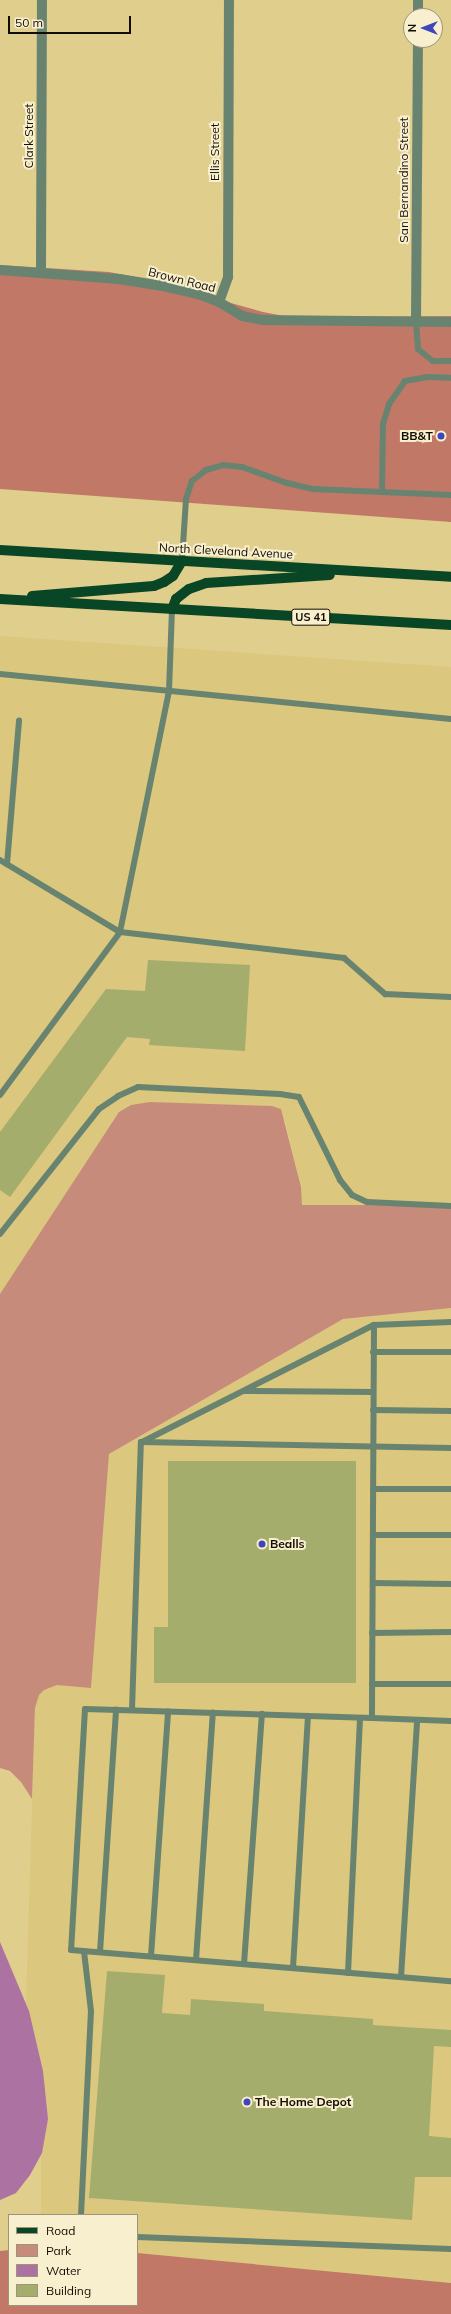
<!DOCTYPE html>
<html>
<head>
<meta charset="utf-8">
<style>
	body { margin:0 }
	#map { position:relative; width:451px; height:2314px; overflow:hidden; background:#e0ce8c; font-family:Mulish,sans-serif }
	div>[style] { position:absolute }
	.built>* { inset:0; background:#dbc77d }
	.green>* { inset:0; background:#c78b7c }
	.forest>* { inset:0; background:#c27867 }
	.water>* { inset:0; background:#ac72a1 }
	.building>* { inset:0; background:#a5ad6d }
	.service>* { height:6px; margin:-3px; padding:0 3px; transform-origin:3px; border-radius:3px; background:#688470 }
	.minor>* { height:10px; margin:-5px; padding:0 5px; transform-origin:5px; border-radius:5px; background:#688470 }
	.primary>* { height:10px; margin:-5px; padding:0 5px; transform-origin:5px; border-radius:5px; background:#094626 }
	.dots>* { width:11px; height:11px; translate:-50% -50%; box-sizing:border-box; border:2px solid #f8efcf; border-radius:50% }
	span { translate:-50% -50%; white-space:nowrap; text-align:center; line-height:1.15; -webkit-text-stroke:4px #f8efcf; paint-order:stroke }
	.shield-label span { padding:1px 3px; background:#f8efcf; border:1px solid; border-radius:3px; -webkit-text-stroke-width:0 }
	.shield-label { font-size:11px; color:#130c00; font-weight:700 }
	.street-label { font-size:12px; color:#130c00 }
	.poi-label { font-size:12px; color:#130c00; font-weight:700 }
	.right { translate:-100% -50%; text-align:right }
	.left { translate:0 -50%; text-align:left }
	.legend { position:absolute; left:8px; top:2214px; width:130px; height:92px; box-sizing:border-box; background:#f8efcf; border:1px solid #9c947c; margin:0; padding:5px 7px; list-style:none; font-size:12px; color:#130c00 }
	.legend li { display:flex; align-items:center; gap:8px; height:20px }
	.legend b { width:20px; border:1px solid #9c947c }
	.north { position:absolute; left:403px; top:8px; width:40px; height:40px; box-sizing:border-box; background:#f8efcf; border:1px solid #9c947c; border-radius:50%; rotate:270deg; font-size:11px; font-weight:700; line-height:16px; text-align:center; color:#130c00 }
	.north::after { content:''; display:block; margin:auto; width:14px; height:18px; background:#3f46bb; clip-path:polygon(50% 0,100% 100%,50% 72%,0 100%) }
	.scale { position:absolute; left:8px; top:16px; width:123px; height:18px; box-sizing:border-box; border:2px solid #130c00; border-top:0; padding-left:5px; font-size:12px; line-height:14px; white-space:nowrap; color:#130c00; -webkit-text-stroke:3px #f8efcf; paint-order:stroke }
</style>
</head>
<body>
<div id="map">
	<div class="built">
		<i style="clip-path:polygon(0 636px,451px 667px,451px 1205px,302px 1205px,301px 1187px,285px 1120px,0 1294px)"></i>
		<i style="clip-path:polygon(451px 1308px,451px 2283px,137px 2253px,137px 2215px,41px 2215px,41px 2154px,48px 2119px,43px 2071px,26px 2004px,35px 1708px,39px 1695px,44px 1690px,57px 1685px,91px 1687px,109px 1454px,343px 1319px)"></i>
	</div>
	<div class="green">
		<i style="clip-path:polygon(150px 1102px,272px 1106px,281px 1109px,301px 1187px,302px 1205px,451px 1205px,451px 1308px,343px 1319px,109px 1454px,91px 1688px,57px 1685px,44px 1690px,39px 1695px,35px 1708px,32px 1799px,21px 1782px,10px 1771px,0 1768px,0 1294px,119px 1112px,131px 1105px)"></i>
	</div>
	<div class="forest">
		<i style="clip-path:polygon(0 265px,109px 272px,141px 278px,263px 312px,289px 317px,451px 316px,451px 522px,0 489px)"></i>
		<i style="clip-path:polygon(9px 2250px,9px 2305px,137px 2305px,137px 2253px,451px 2283px,451px 2314px,0 2314px,0 2251px)"></i>
	</div>
	<div class="water">
		<i style="clip-path:polygon(0 1942px,29px 2011px,43px 2071px,48px 2119px,42px 2153px,30px 2175px,16px 2193px,0 2200px)"></i>
	</div>
	<div class="building">
		<i style="clip-path:polygon(148px 960px,250px 965px,245px 1051px,149px 1045px,150px 1039px,127px 1037px,10px 1197px,0 1190px,0 1132px,106px 989px,145px 991px)"></i>
		<i style="clip-path:polygon(168px 1461px,356px 1461px,356px 1683px,154px 1683px,154px 1627px,168px 1627px)"></i>
		<i style="clip-path:polygon(107px 1971px,165px 1975px,162px 2013px,190px 2015px,191px 1999px,264px 2004px,264px 2011px,373px 2019px,373px 2025px,451px 2030px,451px 2047px,434px 2046px,429px 2136px,451px 2138px,451px 2177px,415px 2177px,412px 2220px,89px 2198px)"></i>
	</div>
	<div class="service">
		<i style="left:416px;top:321px;width:28px;rotate:86deg"></i>
		<i style="left:418px;top:349px;width:19px;rotate:39deg"></i>
		<i style="left:433px;top:361px;width:18px"></i>
		<i style="left:382px;top:492px;width:68px;rotate:-89.2deg"></i>
		<i style="left:383px;top:424px;width:21px;rotate:-73deg"></i>
		<i style="left:389px;top:404px;width:28px;rotate:-55deg"></i>
		<i style="left:405px;top:381px;width:23px;rotate:-10deg"></i>
		<i style="left:428px;top:377px;width:23px;rotate:2deg"></i>
		<i style="left:182px;top:561px;width:62px;rotate:-86.3deg"></i>
		<i style="left:186px;top:499px;width:19px;rotate:-72deg"></i>
		<i style="left:192px;top:481px;width:18px;rotate:-38deg"></i>
		<i style="left:206px;top:470px;width:18px;rotate:-16deg"></i>
		<i style="left:223px;top:465px;width:19px;rotate:6deg"></i>
		<i style="left:242px;top:467px;width:48px;rotate:19.6deg"></i>
		<i style="left:287px;top:483px;width:27px;rotate:13deg"></i>
		<i style="left:313px;top:489px;width:138px;rotate:2.5deg"></i>
		<i style="left:0;top:674px;width:453px;rotate:5.7deg"></i>
		<i style="left:0;top:860px;width:140px;rotate:31deg"></i>
		<i style="left:120px;top:932px;width:246px;rotate:-78.5deg"></i>
		<i style="left:169px;top:691px;width:82px;rotate:-87.9deg"></i>
		<i style="left:7px;top:864px;width:144px;rotate:-85.2deg"></i>
		<i style="left:0;top:1095px;width:202px;rotate:-53.6deg"></i>
		<i style="left:120px;top:932px;width:226px;rotate:6.6deg"></i>
		<i style="left:344px;top:958px;width:55px;rotate:41.3deg"></i>
		<i style="left:385px;top:994px;width:66px;rotate:2.6deg"></i>
		<i style="left:0;top:1234px;width:159px;rotate:-51.6deg"></i>
		<i style="left:99px;top:1109px;width:23px;rotate:-34deg"></i>
		<i style="left:118px;top:1096px;width:22px;rotate:-24deg"></i>
		<i style="left:138px;top:1087px;width:142px;rotate:2.8deg"></i>
		<i style="left:280px;top:1094px;width:19px;rotate:9deg"></i>
		<i style="left:299px;top:1097px;width:93px;rotate:63.7deg"></i>
		<i style="left:340px;top:1180px;width:19px;rotate:51deg"></i>
		<i style="left:352px;top:1195px;width:17px;rotate:25deg"></i>
		<i style="left:367px;top:1202px;width:84px;rotate:2.7deg"></i>
		<i style="left:451px;top:1322px;width:77px;rotate:177.8deg"></i>
		<i style="left:374px;top:1325px;width:393px;rotate:90.3deg"></i>
		<i style="left:372px;top:1718px;width:287px;rotate:-178.2deg"></i>
		<i style="left:85px;top:1709px;width:241px;rotate:93.3deg"></i>
		<i style="left:71px;top:1950px;width:381px;rotate:4.7deg"></i>
		<i style="left:373px;top:1352px;width:78px"></i>
		<i style="left:245px;top:1391px;width:128px;rotate:0.4deg"></i>
		<i style="left:373px;top:1410px;width:78px;rotate:0.7deg"></i>
		<i style="left:141px;top:1442px;width:310px;rotate:1.1deg"></i>
		<i style="left:142px;top:1442px;width:260px;rotate:-26.8deg"></i>
		<i style="left:373px;top:1489px;width:78px"></i>
		<i style="left:373px;top:1535px;width:78px"></i>
		<i style="left:373px;top:1583px;width:78px;rotate:0.7deg"></i>
		<i style="left:372px;top:1633px;width:79px;rotate:-0.7deg"></i>
		<i style="left:372px;top:1684px;width:79px"></i>
		<i style="left:132px;top:1710px;width:268px;rotate:-88.1deg"></i>
		<i style="left:372px;top:1718px;width:79px;rotate:2.2deg"></i>
		<i style="left:100px;top:1952px;width:243px;rotate:-86.2deg"></i>
		<i style="left:151px;top:1956px;width:245px;rotate:-86deg"></i>
		<i style="left:196px;top:1960px;width:248px;rotate:-86.1deg"></i>
		<i style="left:244px;top:1964px;width:251px;rotate:-85.9deg"></i>
		<i style="left:293px;top:1968px;width:252px;rotate:-86.6deg"></i>
		<i style="left:348px;top:1973px;width:255px;rotate:-87.3deg"></i>
		<i style="left:401px;top:1977px;width:257px;rotate:-86.4deg"></i>
		<i style="left:81px;top:2215px;width:204px;rotate:-87.2deg"></i>
		<i style="left:91px;top:2011px;width:60px;rotate:-96.7deg"></i>
		<i style="left:137px;top:2237px;width:314px;rotate:2.2deg"></i>
	</div>
	<div class="minor">
		<i style="left:418px;top:0;width:16px;rotate:90deg"></i>
		<i style="left:0;top:270px;width:119px;rotate:4.3deg"></i>
		<i style="left:119px;top:279px;width:44px;rotate:9.2deg"></i>
		<i style="left:162px;top:286px;width:40px;rotate:13deg"></i>
		<i style="left:201px;top:295px;width:19px;rotate:21deg"></i>
		<i style="left:219px;top:302px;width:27px;rotate:31deg"></i>
		<i style="left:242px;top:316px;width:20px;rotate:11deg"></i>
		<i style="left:262px;top:320px;width:189px;rotate:0.6deg"></i>
		<i style="left:41px;top:272px;width:272px;rotate:-89.8deg"></i>
		<i style="left:219px;top:302px;width:27px;rotate:-70deg"></i>
		<i style="left:228px;top:277px;width:277px;rotate:-89.8deg"></i>
		<i style="left:416px;top:321px;width:281px;rotate:-89.6deg"></i>
	</div>
	<div class="primary">
		<i style="left:0;top:550px;width:452px;rotate:3.4deg"></i>
		<i style="left:32px;top:596px;width:122px;rotate:-4.7deg"></i>
		<i style="left:154px;top:586px;width:11px;rotate:-22deg"></i>
		<i style="left:164px;top:582px;width:11px;rotate:-34deg"></i>
		<i style="left:173px;top:576px;width:17px;rotate:-59deg"></i>
		<i style="left:0;top:599px;width:452px;rotate:3.3deg"></i>
		<i style="left:172px;top:609px;width:11px;rotate:-68deg"></i>
		<i style="left:176px;top:599px;width:16px;rotate:-38deg"></i>
		<i style="left:189px;top:589px;width:18px;rotate:-19deg"></i>
		<i style="left:206px;top:583px;width:124px;rotate:-3.7deg"></i>
	</div>
	<div class="dots">
		<i style="left:441px;top:436px;background:#3f46bb"></i>
		<i style="left:262px;top:1544px;background:#3f46bb"></i>
		<i style="left:247px;top:2102px;background:#3f46bb"></i>
	</div>
	<div class="shield-label">
		<span style="left:311px;top:617px">US 41</span>
	</div>
	<div class="street-label">
		<span style="left:29px;top:136px;rotate:-90deg">Clark Street</span>
		<span style="left:215px;top:152px;rotate:-90deg">Ellis Street</span>
		<span style="left:404px;top:180px;rotate:-90deg">San Bernandino Street</span>
		<span style="left:182px;top:280px;rotate:14deg">Brown Road</span>
		<span style="left:226px;top:551px;rotate:3deg">North Cleveland Avenue</span>
	</div>
	<div class="poi-label">
		<span class="right" style="left:433px;top:436px">BB&amp;T</span>
		<span class="left" style="left:270px;top:1544px">Bealls</span>
		<span class="left" style="left:255px;top:2102px">The Home Depot</span>
	</div>
	<ul class="legend">
	<li><b style="height:5px;background:#094626"></b>Road</li>
	<li><b style="height:11px;background:#c78b7c"></b>Park</li>
	<li><b style="height:11px;background:#ac72a1"></b>Water</li>
	<li><b style="height:11px;background:#a5ad6d"></b>Building</li>
	</ul>
	<div class="north">N</div>
	<div class="scale">50 m</div>
</div>
</body>
</html>
